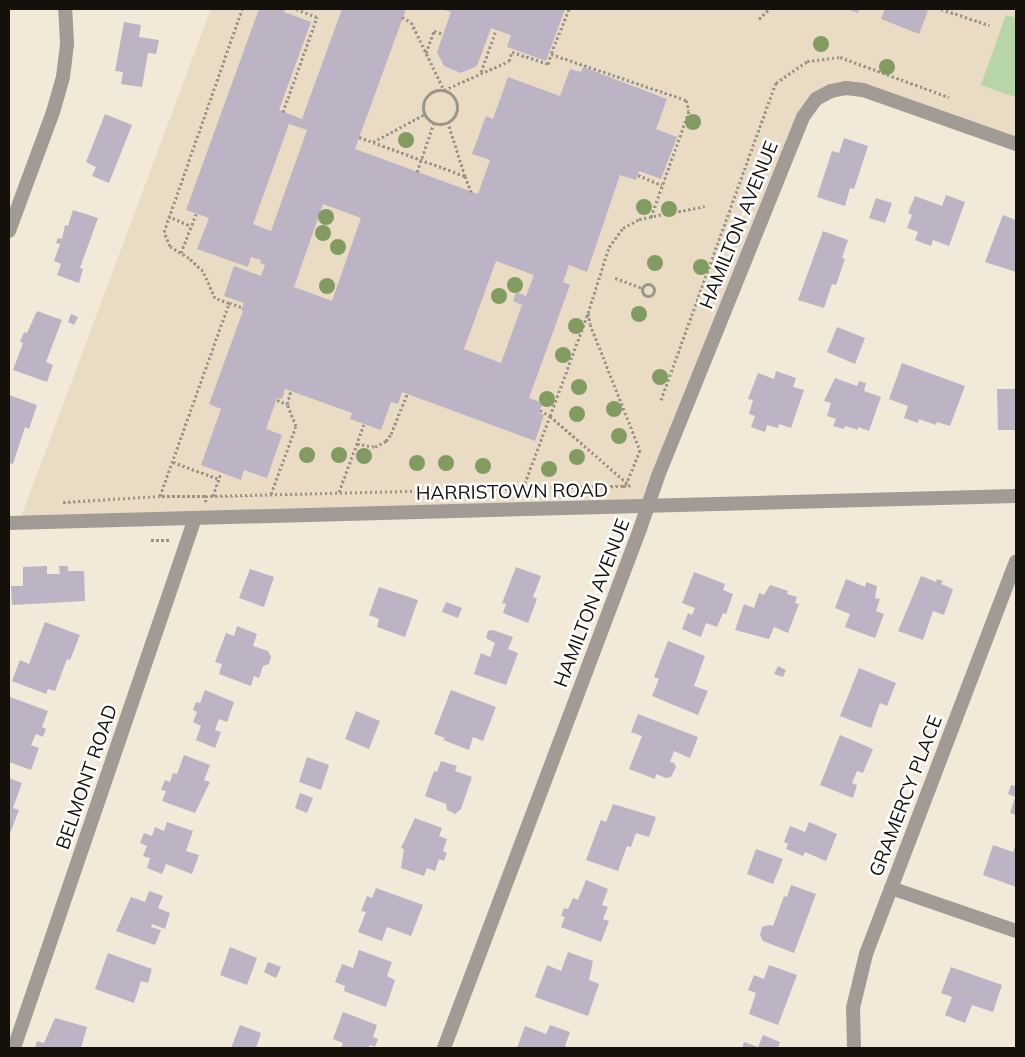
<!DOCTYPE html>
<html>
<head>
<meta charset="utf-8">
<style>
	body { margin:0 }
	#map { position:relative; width:1025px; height:1057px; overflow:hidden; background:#f2e9d8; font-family:Mulish,sans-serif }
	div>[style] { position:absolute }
	.built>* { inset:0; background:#e9dbc4 }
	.green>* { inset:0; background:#b6d6a8 }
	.building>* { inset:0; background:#bcb4c5 }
	.path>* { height:3px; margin-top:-1.5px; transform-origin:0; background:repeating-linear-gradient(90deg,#9b9588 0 2.5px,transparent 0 5px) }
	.path>.ring { margin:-1.5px; padding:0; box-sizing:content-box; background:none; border:3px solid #9b9588; border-radius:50% }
	.minor>* { height:14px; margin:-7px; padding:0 7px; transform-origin:7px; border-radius:7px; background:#a19a95 }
	.tertiary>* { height:14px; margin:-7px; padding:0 7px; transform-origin:7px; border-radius:7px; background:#a19a95 }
	.trees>* { width:16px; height:16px; margin:-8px; border-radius:50%; background:#829b61 }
	span { translate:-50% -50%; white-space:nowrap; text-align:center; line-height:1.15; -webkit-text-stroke:5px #fff; paint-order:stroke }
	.street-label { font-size:19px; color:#14110b }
	.frame { position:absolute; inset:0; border:10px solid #14110b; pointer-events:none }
</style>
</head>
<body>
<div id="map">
	<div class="built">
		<i style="clip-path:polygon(211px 9px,1016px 9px,1016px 144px,863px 90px,816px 99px,648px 507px,19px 522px)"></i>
	</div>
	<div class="green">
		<i style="clip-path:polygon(1006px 15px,1016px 18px,1015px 97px,981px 85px)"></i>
	</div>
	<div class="building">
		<i style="clip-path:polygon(evenodd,259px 9px,285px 9px,284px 12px,311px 22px,279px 110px,302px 119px,342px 9px,406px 9px,355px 149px,478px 194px,490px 160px,472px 154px,486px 116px,493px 119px,508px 77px,560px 96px,570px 69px,581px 72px,583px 67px,667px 99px,656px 129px,677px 137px,661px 179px,639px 171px,636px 180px,620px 175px,587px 272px,569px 265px,563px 282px,570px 285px,529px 398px,543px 403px,539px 413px,544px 415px,535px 441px,402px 392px,398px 404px,391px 402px,381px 430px,350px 419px,352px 413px,285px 389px,282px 399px,277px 398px,266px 429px,282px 435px,267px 478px,244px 470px,241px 480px,201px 465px,221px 409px,209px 404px,243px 311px,241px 310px,244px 303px,224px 296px,234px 266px,261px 276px,265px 265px,260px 263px,261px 260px,251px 257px,248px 267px,197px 249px,209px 218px,186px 210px,259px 9px,289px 124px,307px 130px,271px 231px,253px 224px,289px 124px,259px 9px,323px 204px,361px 218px,332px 301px,294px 287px,323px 204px,259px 9px,496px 261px,534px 275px,526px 296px,516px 292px,513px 301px,522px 305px,501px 363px,464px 349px,496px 261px)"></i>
		<i style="clip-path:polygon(441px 9px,565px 9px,546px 61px,507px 47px,511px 35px,491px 28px,477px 66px,461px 73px,444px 66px,437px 52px,451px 12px)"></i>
		<i style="clip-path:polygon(846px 9px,859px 9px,858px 13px)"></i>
		<i style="clip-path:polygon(885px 9px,923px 9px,928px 11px,919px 34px,881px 19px)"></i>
		<i style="clip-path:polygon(124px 22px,141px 25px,139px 37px,159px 40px,156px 54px,148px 53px,142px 87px,121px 84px,123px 72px,115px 71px)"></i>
		<i style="clip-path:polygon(105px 114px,132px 125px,109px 183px,92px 176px,96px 167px,86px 162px)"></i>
		<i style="clip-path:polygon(844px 138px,868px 146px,854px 189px,850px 188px,845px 206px,817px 197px,832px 151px,839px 153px)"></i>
		<i style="clip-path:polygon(946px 195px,965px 202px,949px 246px,933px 240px,931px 246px,915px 240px,918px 232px,907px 228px,912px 215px,908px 213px,915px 196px,942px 206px)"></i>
		<i style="clip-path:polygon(876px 198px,892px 203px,885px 223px,869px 218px)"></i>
		<i style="clip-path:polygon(73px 210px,98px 218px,80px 268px,83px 269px,79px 283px,57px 275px,61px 264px,54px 261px,60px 244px,56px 243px,58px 238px,62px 239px,65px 225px,68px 226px)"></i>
		<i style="clip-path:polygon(1003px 215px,1016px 220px,1016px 272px,985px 262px)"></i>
		<i style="clip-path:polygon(823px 231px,848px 240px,842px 258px,845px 259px,836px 285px,832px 284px,824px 308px,798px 300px)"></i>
		<i style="clip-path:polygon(37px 311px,62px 320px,46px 362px,53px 365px,47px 382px,13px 370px,23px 343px,20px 342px,24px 332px,27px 333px)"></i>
		<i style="clip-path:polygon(71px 314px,78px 317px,74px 325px,68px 322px)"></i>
		<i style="clip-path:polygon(837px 327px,865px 338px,855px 364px,827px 352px)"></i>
		<i style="clip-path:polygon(902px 363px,965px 386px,950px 426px,937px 422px,936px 425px,919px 419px,918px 423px,904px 418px,908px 406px,889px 399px)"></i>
		<i style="clip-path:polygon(776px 371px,796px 378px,793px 387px,804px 390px,791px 428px,779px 424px,778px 428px,767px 425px,765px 432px,751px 427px,755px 416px,749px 414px,753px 400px,748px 399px,758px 373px,774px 379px)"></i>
		<i style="clip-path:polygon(835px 378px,857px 386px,859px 381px,866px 383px,864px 391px,881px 397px,869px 431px,858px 427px,858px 430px,845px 426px,844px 429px,833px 426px,836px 419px,827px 416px,831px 403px,824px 401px)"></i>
		<i style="clip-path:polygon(997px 389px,1016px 389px,1016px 430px,998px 430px)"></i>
		<i style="clip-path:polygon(9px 395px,37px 405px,29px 429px,25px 427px,13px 464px,9px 463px)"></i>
		<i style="clip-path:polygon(47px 566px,47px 574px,60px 574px,59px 566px,68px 566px,68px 571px,84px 571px,85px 601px,12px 605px,11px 586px,23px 586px,23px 567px)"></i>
		<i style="clip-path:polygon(516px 567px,541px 576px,533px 597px,537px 599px,528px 623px,503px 613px,506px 604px,502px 603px)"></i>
		<i style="clip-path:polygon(250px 569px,274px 577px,264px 607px,239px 598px)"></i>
		<i style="clip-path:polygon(694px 572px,725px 584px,723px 590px,733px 594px,726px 614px,723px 613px,717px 627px,706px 623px,701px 637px,682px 629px,688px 613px,692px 615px,695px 608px,682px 603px)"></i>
		<i style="clip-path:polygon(921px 576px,936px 582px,937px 579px,943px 581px,941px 584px,953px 589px,944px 615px,933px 611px,923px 640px,898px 631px)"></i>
		<i style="clip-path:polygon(846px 579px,865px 587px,866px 582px,877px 586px,875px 598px,880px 599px,876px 611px,884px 614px,875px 638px,845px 627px,850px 614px,835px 608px)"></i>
		<i style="clip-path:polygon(770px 585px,788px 591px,787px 594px,797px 597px,795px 603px,799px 604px,788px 633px,774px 627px,769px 639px,735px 630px,744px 604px,754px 608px,759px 593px,764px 595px)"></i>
		<i style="clip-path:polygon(379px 587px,418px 600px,405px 637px,377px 627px,379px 619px,369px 615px)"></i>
		<i style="clip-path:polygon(446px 602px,462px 608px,458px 618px,442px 612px)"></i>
		<i style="clip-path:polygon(45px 622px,80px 635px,70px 660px,67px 659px,55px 691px,48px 689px,46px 694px,12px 681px,20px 660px,29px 664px)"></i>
		<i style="clip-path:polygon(237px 626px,257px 634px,253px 646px,268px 651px,271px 657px,269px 664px,263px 666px,259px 678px,254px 676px,251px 686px,219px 674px,222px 664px,215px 662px,226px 633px,234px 636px)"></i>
		<i style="clip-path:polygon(493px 630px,513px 637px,508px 649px,518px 653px,506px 685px,474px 674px,481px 653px,490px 657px,495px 643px,486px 638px,488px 631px)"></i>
		<i style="clip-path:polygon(668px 641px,705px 656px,694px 686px,708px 691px,698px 715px,652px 696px,659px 679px,654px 677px)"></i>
		<i style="clip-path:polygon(778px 666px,786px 670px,783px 677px,774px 674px)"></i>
		<i style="clip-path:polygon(859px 668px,896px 683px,887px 706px,880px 703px,871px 728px,840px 716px)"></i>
		<i style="clip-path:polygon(205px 690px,234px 702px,227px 722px,219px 719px,215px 730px,221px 732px,215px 748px,196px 740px,201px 726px,193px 722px,197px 712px,193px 710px,196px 702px,200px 703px)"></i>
		<i style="clip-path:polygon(451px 690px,496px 707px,483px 741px,473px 737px,469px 750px,443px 740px,445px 738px,434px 734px)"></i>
		<i style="clip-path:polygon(10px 697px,48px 711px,42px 727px,46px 729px,43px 737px,36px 734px,31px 745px,39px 748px,31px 770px,9px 762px)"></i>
		<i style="clip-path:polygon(356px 711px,380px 721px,369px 749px,345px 739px)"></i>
		<i style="clip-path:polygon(638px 714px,698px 737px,690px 758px,674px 751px,670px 762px,674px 763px,676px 767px,671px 777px,666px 778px,656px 774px,655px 779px,629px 769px,642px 736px,631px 732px)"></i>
		<i style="clip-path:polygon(840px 735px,873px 749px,863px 773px,857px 771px,852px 783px,857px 785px,853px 798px,820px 785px)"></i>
		<i style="clip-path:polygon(184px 755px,210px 765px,204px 780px,210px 782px,195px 813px,162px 801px,166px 791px,161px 790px,165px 780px,170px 782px,173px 773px,177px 774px)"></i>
		<i style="clip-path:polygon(307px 757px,329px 765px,321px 790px,299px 782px)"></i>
		<i style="clip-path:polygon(441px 761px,457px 766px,455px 771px,472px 777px,461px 809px,455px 814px,447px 810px,446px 804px,425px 796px,434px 771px,437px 772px)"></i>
		<i style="clip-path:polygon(9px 778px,22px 783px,13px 808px,19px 810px,9px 836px)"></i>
		<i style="clip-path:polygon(1011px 785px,1016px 786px,1016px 815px,1010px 813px,1015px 797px,1008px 794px)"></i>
		<i style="clip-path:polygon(300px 793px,313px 798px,307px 813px,295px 808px)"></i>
		<i style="clip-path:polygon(613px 804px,656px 817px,649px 837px,636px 833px,631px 847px,627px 846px,618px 871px,586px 860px,601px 820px,606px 822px)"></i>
		<i style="clip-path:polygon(415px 818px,442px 828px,439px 836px,447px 839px,443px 851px,447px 853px,444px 861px,439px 859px,435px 871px,427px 868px,424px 876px,401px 868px,404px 849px,401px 848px)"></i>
		<i style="clip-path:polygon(167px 822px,193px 831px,186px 851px,199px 855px,192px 874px,166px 864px,162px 874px,147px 868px,150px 858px,143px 856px,147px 846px,140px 843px,144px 833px,152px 836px,155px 827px,164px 831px)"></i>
		<i style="clip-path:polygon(809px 822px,837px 834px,826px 861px,805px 852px,803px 856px,786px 849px,788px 844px,784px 842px,790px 826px,805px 832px)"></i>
		<i style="clip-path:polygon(1016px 844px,1016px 887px,983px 875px,993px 845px,1013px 852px)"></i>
		<i style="clip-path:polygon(756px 849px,783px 859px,773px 884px,747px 874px)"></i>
		<i style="clip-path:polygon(586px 880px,608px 889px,602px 905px,608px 907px,603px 919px,609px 921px,601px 942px,561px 927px,565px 917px,561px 916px,564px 908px,568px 909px,573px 898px,578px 900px)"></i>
		<i style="clip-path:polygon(791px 885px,816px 894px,794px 953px,763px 941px,760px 935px,762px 927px,769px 925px,773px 926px,784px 896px,787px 897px)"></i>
		<i style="clip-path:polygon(376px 888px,423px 905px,411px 936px,387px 927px,382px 941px,358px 932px,366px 912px,361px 911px,367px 896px,372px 898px)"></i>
		<i style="clip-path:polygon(149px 891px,163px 896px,158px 908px,170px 913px,165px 929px,152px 924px,151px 927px,161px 930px,155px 945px,116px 931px,131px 897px,145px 902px)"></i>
		<i style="clip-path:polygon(230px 947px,257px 958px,247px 985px,220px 975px)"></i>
		<i style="clip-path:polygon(359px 950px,392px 962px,387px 976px,395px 980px,386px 1007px,344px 991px,345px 986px,335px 982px,342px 964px,353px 968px)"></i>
		<i style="clip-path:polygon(568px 952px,593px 961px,589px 980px,599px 984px,588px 1016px,535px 997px,547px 965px,561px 971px)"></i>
		<i style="clip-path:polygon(108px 953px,152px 969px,148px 983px,141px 981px,134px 1003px,95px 989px)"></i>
		<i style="clip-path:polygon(268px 962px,281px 967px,276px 978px,264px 972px)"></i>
		<i style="clip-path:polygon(769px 965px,797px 975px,778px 1025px,749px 1014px,756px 993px,748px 990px,754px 975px,764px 979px)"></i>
		<i style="clip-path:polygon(951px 967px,1002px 985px,993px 1012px,972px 1005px,965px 1023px,945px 1015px,952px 997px,941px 993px)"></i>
		<i style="clip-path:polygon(343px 1012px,377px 1025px,373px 1037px,378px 1039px,375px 1047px,370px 1045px,368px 1048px,341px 1048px,343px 1043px,333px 1039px)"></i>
		<i style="clip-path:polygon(55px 1018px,87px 1027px,81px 1048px,35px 1048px,37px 1041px,44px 1043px)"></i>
		<i style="clip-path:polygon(240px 1025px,261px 1033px,256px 1048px,231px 1048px)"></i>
		<i style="clip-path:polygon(550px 1025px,570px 1032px,565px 1046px,570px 1048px,517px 1048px,525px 1026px,546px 1034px)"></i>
		<i style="clip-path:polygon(763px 1035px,780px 1042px,778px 1048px,742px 1048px,744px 1042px,758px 1047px)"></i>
	</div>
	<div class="path">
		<i style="left:569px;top:9px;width:48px;rotate:111.8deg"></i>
		<i style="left:551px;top:54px;width:143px;rotate:18.8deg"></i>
		<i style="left:686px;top:100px;width:11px;rotate:75deg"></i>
		<i style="left:689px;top:111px;width:113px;rotate:109.7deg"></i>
		<i style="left:941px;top:9px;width:51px;rotate:18.4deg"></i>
		<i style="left:402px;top:17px;width:10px;rotate:29deg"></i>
		<i style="left:411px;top:22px;width:76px;rotate:64.1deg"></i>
		<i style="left:444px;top:90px;width:71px;rotate:-24deg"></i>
		<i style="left:509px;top:61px;width:9px;rotate:-72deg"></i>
		<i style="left:512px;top:52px;width:38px;rotate:18deg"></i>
		<i style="left:548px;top:64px;width:10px;rotate:-73deg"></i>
		<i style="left:759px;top:19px;width:14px;rotate:-45deg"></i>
		<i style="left:426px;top:53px;width:23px;rotate:-70deg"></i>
		<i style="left:434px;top:31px;width:9px;rotate:18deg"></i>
		<i style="left:481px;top:72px;width:45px;rotate:-70.3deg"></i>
		<i class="ring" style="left:423px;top:90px;width:31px;height:31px"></i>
		<i style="left:283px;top:112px;width:101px;rotate:-70.3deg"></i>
		<i style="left:317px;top:17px;width:22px;rotate:-159deg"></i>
		<i style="left:359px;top:137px;width:113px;rotate:20.2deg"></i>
		<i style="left:465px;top:176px;width:56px;rotate:-107.8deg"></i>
		<i style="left:373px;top:142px;width:59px;rotate:-28.3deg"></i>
		<i style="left:417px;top:172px;width:52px;rotate:-70.9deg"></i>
		<i style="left:638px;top:175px;width:26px;rotate:23deg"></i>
		<i style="left:465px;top:176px;width:17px;rotate:69deg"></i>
		<i style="left:168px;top:216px;width:25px;rotate:23deg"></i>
		<i style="left:181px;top:253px;width:42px;rotate:-69deg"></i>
		<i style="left:615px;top:278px;width:29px;rotate:20deg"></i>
		<i class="ring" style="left:642px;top:284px;width:9px;height:9px"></i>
		<i style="left:229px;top:303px;width:14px;rotate:17deg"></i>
		<i style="left:588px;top:313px;width:69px;rotate:-72.3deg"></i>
		<i style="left:609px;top:247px;width:24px;rotate:-54deg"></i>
		<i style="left:623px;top:228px;width:18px;rotate:-29deg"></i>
		<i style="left:639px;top:219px;width:67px;rotate:-11.1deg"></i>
		<i style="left:277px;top:400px;width:11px;rotate:22deg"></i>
		<i style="left:287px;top:404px;width:14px;rotate:-73deg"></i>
		<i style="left:661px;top:400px;width:337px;rotate:-70.1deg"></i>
		<i style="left:776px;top:83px;width:38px;rotate:-35deg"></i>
		<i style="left:807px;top:61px;width:33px;rotate:-7deg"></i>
		<i style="left:840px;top:57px;width:116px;rotate:20.2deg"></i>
		<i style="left:540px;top:410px;width:12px;rotate:31deg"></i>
		<i style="left:550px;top:416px;width:110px;rotate:-69.7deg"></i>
		<i style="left:588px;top:313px;width:11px;rotate:80deg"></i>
		<i style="left:590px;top:324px;width:136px;rotate:68.4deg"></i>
		<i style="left:640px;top:450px;width:35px;rotate:112deg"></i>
		<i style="left:627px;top:483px;width:5px;rotate:143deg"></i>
		<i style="left:623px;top:486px;width:9px;rotate:-6deg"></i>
		<i style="left:357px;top:444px;width:18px;rotate:9deg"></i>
		<i style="left:375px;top:447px;width:13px;rotate:-29deg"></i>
		<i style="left:386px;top:441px;width:9px;rotate:-54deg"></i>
		<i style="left:391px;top:434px;width:43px;rotate:-68.2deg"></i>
		<i style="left:173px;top:462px;width:49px;rotate:20.3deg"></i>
		<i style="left:623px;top:486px;width:100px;rotate:178.9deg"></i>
		<i style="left:523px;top:488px;width:77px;rotate:-69.4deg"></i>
		<i style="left:550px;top:416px;width:102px;rotate:41deg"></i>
		<i style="left:339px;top:492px;width:72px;rotate:-69.8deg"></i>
		<i style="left:271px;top:494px;width:72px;rotate:-69.8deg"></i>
		<i style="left:296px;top:426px;width:24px;rotate:-112deg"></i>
		<i style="left:205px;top:496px;width:318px;rotate:-1.4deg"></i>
		<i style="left:213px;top:496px;width:24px;rotate:-71deg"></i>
		<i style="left:63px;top:502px;width:97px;rotate:-3.5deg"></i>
		<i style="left:206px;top:502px;width:6px;rotate:-99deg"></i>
		<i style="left:205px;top:496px;width:45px;rotate:180deg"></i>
		<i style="left:160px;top:496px;width:205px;rotate:-70.3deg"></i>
		<i style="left:229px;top:303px;width:15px;rotate:-160deg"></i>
		<i style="left:215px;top:298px;width:30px;rotate:-114deg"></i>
		<i style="left:203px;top:271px;width:19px;rotate:-137deg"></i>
		<i style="left:189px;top:258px;width:22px;rotate:-148deg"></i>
		<i style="left:170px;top:246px;width:15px;rotate:-113deg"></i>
		<i style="left:164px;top:232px;width:236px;rotate:-70.7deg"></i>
		<i style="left:151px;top:540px;width:18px"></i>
	</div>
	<div class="minor">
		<i style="left:9px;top:231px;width:127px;rotate:-69.7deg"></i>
		<i style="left:53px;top:112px;width:36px;rotate:-74deg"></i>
		<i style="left:63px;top:77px;width:34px;rotate:-83deg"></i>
		<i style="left:67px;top:43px;width:34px;rotate:-93deg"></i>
		<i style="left:891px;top:888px;width:132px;rotate:19deg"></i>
		<i style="left:14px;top:1048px;width:560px;rotate:-71.14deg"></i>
		<i style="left:444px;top:1048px;width:555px;rotate:-69.31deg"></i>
		<i style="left:640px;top:529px;width:56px;rotate:-71.2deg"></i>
		<i style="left:658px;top:476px;width:387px;rotate:-68deg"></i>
		<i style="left:803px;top:117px;width:22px;rotate:-54deg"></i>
		<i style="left:816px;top:99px;width:17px;rotate:-28deg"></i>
		<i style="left:831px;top:91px;width:15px;rotate:-11deg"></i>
		<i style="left:846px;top:88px;width:17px;rotate:7deg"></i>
		<i style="left:863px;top:90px;width:162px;rotate:19.4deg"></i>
		<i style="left:854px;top:1048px;width:40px;rotate:-91.4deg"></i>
		<i style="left:853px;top:1008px;width:56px;rotate:-76.5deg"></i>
		<i style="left:866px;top:954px;width:420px;rotate:-69.1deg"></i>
	</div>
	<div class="tertiary">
		<i style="left:9px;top:523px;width:1007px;rotate:-1.54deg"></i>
	</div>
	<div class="trees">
		<i style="left:821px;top:44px"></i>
		<i style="left:887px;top:67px"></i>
		<i style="left:693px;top:122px"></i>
		<i style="left:406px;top:140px"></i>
		<i style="left:644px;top:207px"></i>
		<i style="left:669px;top:209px"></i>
		<i style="left:326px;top:217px"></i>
		<i style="left:323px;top:233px"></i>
		<i style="left:338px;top:247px"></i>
		<i style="left:655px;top:263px"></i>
		<i style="left:701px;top:267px"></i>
		<i style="left:515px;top:285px"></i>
		<i style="left:327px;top:286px"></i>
		<i style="left:499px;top:296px"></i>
		<i style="left:639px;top:314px"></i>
		<i style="left:576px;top:326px"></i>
		<i style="left:563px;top:355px"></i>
		<i style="left:660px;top:377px"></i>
		<i style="left:579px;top:387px"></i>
		<i style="left:547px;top:399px"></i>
		<i style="left:614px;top:409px"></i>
		<i style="left:577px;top:414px"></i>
		<i style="left:619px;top:436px"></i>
		<i style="left:307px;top:455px"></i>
		<i style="left:339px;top:455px"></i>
		<i style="left:364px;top:456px"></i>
		<i style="left:577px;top:457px"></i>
		<i style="left:417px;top:463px"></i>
		<i style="left:446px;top:463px"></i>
		<i style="left:483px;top:466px"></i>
		<i style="left:549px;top:469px"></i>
	</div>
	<div class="street-label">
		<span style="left:739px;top:225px;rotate:-68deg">HAMILTON AVENUE</span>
		<span style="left:512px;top:492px;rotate:-1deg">HARRISTOWN ROAD</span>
		<span style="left:592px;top:603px;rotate:-69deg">HAMILTON AVENUE</span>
		<span style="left:87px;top:777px;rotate:-71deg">BELMONT ROAD</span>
		<span style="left:906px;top:796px;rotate:-69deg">GRAMERCY PLACE</span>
	</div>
	<div class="frame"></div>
</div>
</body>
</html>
